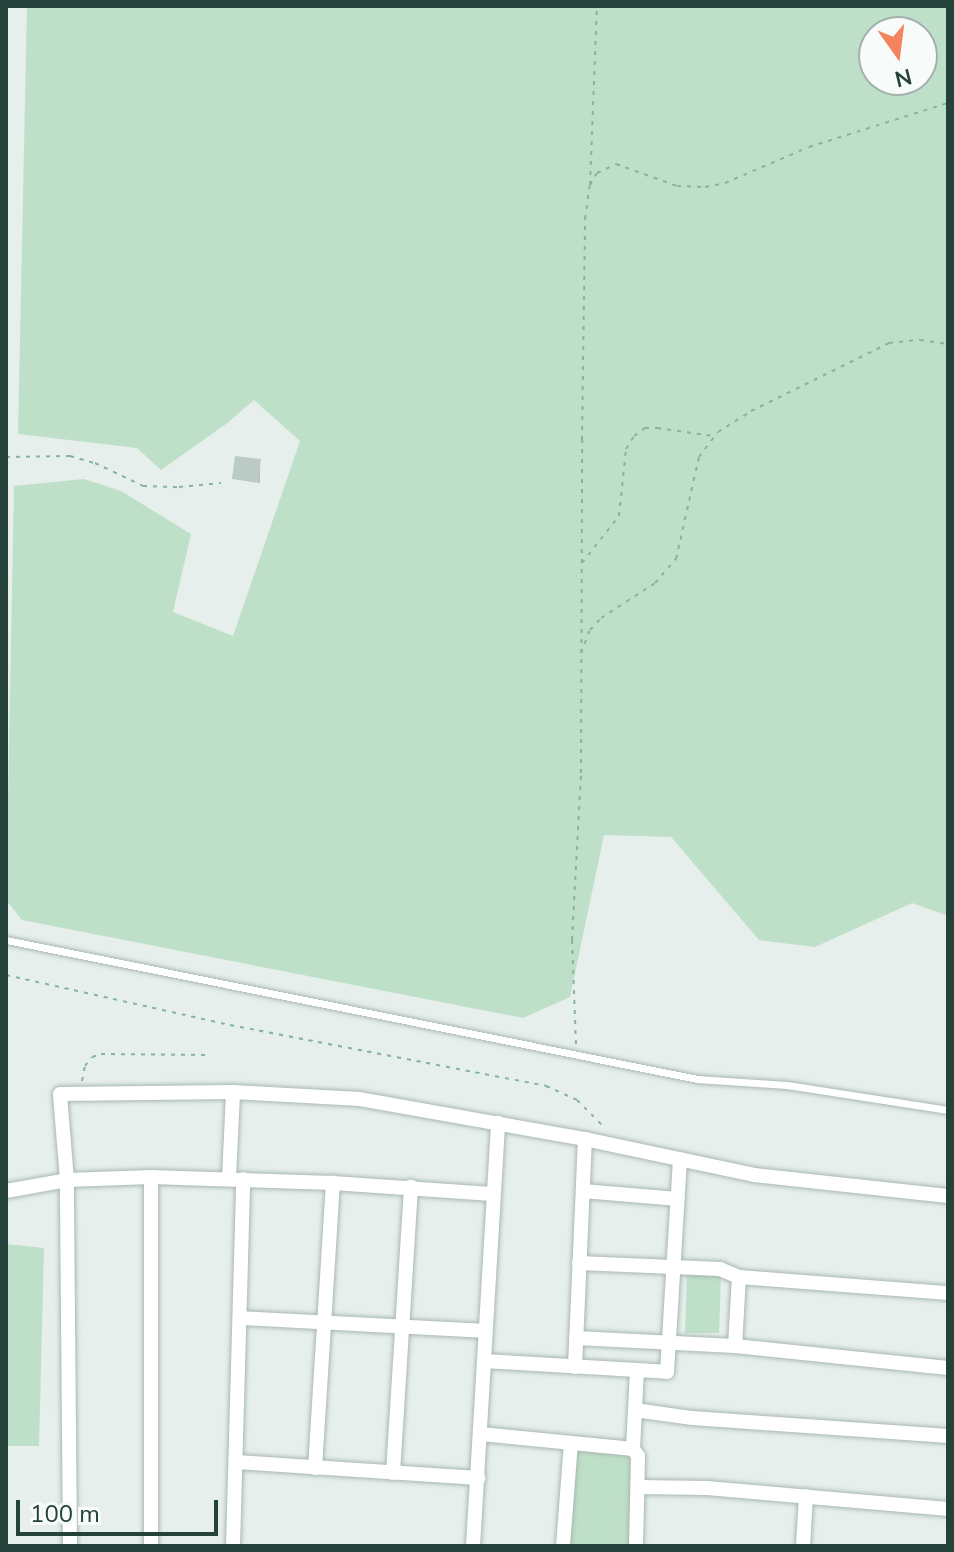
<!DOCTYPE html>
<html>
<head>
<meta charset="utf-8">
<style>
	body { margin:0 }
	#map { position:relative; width:954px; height:1552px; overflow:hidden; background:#e6efeb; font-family:"Nunito Sans",sans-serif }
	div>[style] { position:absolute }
	.green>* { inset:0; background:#bfe0c8 }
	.shadow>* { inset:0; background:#0003 }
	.building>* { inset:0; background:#bbcac4 }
	.path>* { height:2px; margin-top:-1px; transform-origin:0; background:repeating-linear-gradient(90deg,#86b3a5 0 4px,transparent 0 10px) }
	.roads { filter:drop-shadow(0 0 2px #a8b8b2) drop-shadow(0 0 2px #a8b8b2) }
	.lane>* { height:7px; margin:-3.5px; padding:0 3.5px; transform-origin:3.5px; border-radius:3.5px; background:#fff }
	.street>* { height:14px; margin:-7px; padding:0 7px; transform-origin:7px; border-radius:7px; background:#fff }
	span { translate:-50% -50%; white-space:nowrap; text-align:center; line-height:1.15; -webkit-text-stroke:7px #f7fbf9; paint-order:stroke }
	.frame { position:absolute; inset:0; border:8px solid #24423a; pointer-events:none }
	.north { position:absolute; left:858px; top:16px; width:80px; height:80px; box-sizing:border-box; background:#f7fbf9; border:2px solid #a3b1ad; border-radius:50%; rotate:166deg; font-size:22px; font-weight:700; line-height:32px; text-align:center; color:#24423a }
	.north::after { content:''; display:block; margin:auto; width:28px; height:36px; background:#f4845f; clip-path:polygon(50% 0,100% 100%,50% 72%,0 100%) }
	.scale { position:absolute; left:16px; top:1500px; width:202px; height:36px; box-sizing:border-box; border:4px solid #24423a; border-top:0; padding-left:10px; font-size:24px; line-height:28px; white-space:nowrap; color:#24423a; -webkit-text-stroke:6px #f7fbf9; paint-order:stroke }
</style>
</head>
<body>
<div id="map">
	<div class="green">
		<i style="clip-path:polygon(evenodd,27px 6px,948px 6px,948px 916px,912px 903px,815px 947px,759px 940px,671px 837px,604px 835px,570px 997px,523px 1018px,22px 920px,6px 900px,14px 486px,84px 479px,121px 491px,191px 534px,173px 612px,233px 636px,300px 441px,254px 400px,226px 424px,161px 470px,137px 448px,18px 434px,27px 6px,874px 32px,922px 32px,922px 80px,874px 80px,874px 32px)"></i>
		<i style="clip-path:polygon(6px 1244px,44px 1248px,39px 1446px,6px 1446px)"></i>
		<i style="clip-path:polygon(687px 1274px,721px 1275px,719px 1333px,685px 1333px)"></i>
		<i style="clip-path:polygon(576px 1449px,631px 1454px,633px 1458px,630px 1546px,567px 1546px)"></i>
	</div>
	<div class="shadow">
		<i style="clip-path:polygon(260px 461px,260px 483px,234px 479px)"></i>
		<i style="clip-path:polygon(6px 1479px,7px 1480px,6px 1543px)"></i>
	</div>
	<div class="building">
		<i style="clip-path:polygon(235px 456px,261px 459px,258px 482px,232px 479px)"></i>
	</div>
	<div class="path">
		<i style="left:590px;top:185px;width:179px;rotate:-87.8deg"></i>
		<i style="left:6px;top:457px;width:64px;rotate:-0.9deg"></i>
		<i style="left:70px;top:456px;width:26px;rotate:16deg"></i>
		<i style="left:95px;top:463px;width:53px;rotate:25.6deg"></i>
		<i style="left:143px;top:486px;width:36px;rotate:2deg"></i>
		<i style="left:179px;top:487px;width:42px;rotate:-5.4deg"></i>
		<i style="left:582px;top:563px;width:60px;rotate:-51.8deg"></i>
		<i style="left:619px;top:516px;width:67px;rotate:-84deg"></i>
		<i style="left:626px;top:449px;width:15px;rotate:-58deg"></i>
		<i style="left:634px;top:436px;width:14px;rotate:-36deg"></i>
		<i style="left:645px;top:428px;width:12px"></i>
		<i style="left:657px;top:428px;width:57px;rotate:8.1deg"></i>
		<i style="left:581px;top:653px;width:25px;rotate:-69deg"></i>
		<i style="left:590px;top:630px;width:16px;rotate:-47deg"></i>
		<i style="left:601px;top:618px;width:64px;rotate:-32.9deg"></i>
		<i style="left:655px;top:583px;width:32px;rotate:-49deg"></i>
		<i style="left:676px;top:559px;width:105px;rotate:-77.3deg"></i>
		<i style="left:699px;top:457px;width:31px;rotate:-53deg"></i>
		<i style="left:718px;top:432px;width:39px;rotate:-32deg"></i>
		<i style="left:751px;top:411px;width:154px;rotate:-26.2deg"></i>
		<i style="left:889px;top:343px;width:31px;rotate:-6deg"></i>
		<i style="left:920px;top:340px;width:28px;rotate:8deg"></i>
		<i style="left:6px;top:975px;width:230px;rotate:12.6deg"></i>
		<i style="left:230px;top:1025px;width:322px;rotate:10.9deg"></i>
		<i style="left:546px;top:1086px;width:34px;rotate:24deg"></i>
		<i style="left:577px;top:1100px;width:38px;rotate:45deg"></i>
		<i style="left:576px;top:1044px;width:104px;rotate:-92.2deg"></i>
		<i style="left:572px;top:940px;width:167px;rotate:-86.9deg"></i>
		<i style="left:581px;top:773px;width:333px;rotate:-89.8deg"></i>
		<i style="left:582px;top:440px;width:221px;rotate:-89.2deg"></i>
		<i style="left:585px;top:219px;width:34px;rotate:-82deg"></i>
		<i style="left:590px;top:185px;width:14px;rotate:-60deg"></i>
		<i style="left:597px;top:173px;width:21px;rotate:-25deg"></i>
		<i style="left:616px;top:164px;width:65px;rotate:19.8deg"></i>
		<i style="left:677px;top:186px;width:28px;rotate:2deg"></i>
		<i style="left:705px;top:187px;width:20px;rotate:-11deg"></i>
		<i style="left:725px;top:183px;width:91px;rotate:-23.2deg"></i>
		<i style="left:809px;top:147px;width:146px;rotate:-17.6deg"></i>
		<i style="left:82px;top:1081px;width:15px;rotate:-79deg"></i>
		<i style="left:85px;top:1066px;width:11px;rotate:-52deg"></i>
		<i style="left:92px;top:1057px;width:9px;rotate:-18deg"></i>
		<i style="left:101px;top:1054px;width:110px;rotate:0.5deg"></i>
	</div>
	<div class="roads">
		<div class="lane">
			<i style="left:6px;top:940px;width:705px;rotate:11.37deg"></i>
			<i style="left:697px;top:1079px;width:90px;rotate:3.8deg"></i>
			<i style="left:787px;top:1085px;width:163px;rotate:8.8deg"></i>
		</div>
		<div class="street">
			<i style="left:229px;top:1178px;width:86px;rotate:-87.3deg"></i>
			<i style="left:6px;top:1191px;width:62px;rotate:-10.2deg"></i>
			<i style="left:67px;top:1180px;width:84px;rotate:-2deg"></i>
			<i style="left:151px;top:1177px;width:182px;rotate:1.9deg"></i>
			<i style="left:333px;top:1183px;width:159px;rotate:4deg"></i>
			<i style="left:583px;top:1191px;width:95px;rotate:4.8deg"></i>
			<i style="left:579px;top:1263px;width:141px;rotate:2.4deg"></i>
			<i style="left:720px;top:1269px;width:21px;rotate:23deg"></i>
			<i style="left:739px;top:1277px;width:210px;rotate:4.4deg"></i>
			<i style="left:240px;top:1318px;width:245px;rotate:3deg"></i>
			<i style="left:576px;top:1338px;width:159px;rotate:2.9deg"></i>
			<i style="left:735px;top:1346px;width:214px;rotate:5.9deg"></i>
			<i style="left:735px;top:1346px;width:69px;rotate:-86.7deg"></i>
			<i style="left:484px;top:1361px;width:183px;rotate:3.4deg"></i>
			<i style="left:667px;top:1372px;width:213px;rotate:-86.5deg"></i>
			<i style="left:575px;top:1367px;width:228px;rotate:-87.5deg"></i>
			<i style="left:635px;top:1410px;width:58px;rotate:8deg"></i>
			<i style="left:692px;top:1418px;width:257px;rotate:4deg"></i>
			<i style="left:481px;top:1434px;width:153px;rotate:5.6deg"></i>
			<i style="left:236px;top:1462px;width:243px;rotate:3.8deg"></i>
			<i style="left:315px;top:1468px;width:286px;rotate:-86.4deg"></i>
			<i style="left:393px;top:1473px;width:287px;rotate:-86.4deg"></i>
			<i style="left:639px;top:1487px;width:68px;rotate:0.8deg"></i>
			<i style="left:707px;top:1488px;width:242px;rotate:5deg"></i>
			<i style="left:70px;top:1546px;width:366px;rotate:-90.5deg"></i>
			<i style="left:67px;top:1180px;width:86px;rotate:-94.7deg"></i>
			<i style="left:60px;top:1094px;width:173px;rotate:-0.7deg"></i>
			<i style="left:233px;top:1092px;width:127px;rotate:3.2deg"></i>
			<i style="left:360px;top:1099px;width:229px;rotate:10.1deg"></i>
			<i style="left:585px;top:1139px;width:173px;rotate:12deg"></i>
			<i style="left:754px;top:1175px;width:195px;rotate:6.2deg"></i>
			<i style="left:151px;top:1546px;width:369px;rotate:-90deg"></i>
			<i style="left:233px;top:1546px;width:367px;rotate:-88.4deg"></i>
			<i style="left:473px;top:1546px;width:424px;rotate:-86.6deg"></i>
			<i style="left:563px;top:1546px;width:103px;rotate:-85.6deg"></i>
			<i style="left:636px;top:1546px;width:90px;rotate:-88.7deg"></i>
			<i style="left:638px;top:1456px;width:9px;rotate:-126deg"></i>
			<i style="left:633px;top:1449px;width:78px;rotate:-87.1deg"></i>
			<i style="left:803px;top:1546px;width:50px;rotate:-86.6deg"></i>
		</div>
	</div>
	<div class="frame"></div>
	<div class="north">N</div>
	<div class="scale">100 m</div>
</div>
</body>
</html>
